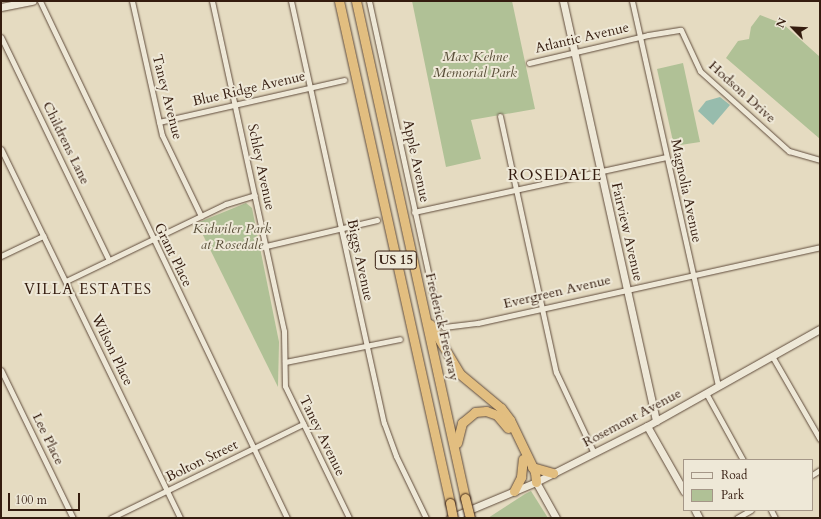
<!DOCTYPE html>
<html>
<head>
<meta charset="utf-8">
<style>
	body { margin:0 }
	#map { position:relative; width:821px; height:519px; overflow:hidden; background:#e5dbc1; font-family:Cardo,serif }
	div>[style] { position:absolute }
	.green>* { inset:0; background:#b0c196 }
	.water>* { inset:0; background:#97bcad }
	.roads { filter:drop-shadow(0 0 1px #604c3c) drop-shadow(0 0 1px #604c3c) }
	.street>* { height:5px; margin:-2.5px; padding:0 2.5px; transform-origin:2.5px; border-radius:2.5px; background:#eee8d7 }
	.secondary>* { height:7px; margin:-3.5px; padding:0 3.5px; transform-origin:3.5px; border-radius:3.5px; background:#eee8d7 }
	.highway>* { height:9px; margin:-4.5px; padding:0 4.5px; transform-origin:4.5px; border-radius:4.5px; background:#e2be80 }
	.bridges { filter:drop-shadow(0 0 1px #341c0f) drop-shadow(0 0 1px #341c0f) }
	.highway-bridge>* { height:9px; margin:-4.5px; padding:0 4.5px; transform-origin:4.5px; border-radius:4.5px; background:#e2be80 }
	span { translate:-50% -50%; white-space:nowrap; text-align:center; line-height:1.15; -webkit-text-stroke:4px #eee8d7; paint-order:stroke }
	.shield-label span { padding:1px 3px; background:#eee8d7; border:1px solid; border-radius:3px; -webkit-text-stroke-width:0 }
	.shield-label { font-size:13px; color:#341c0f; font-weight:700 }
	.street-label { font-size:14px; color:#341c0f }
	.park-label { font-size:14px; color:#594e38; font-style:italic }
	.neighbourhood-label { font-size:15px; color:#341c0f; letter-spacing:1px }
	.quarter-label { font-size:16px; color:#341c0f; letter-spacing:1px }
	.frame { position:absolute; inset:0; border:2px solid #341c0f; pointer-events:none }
	.legend { position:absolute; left:683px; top:459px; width:130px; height:52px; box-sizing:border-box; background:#eee8d7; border:1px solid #a49687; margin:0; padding:5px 7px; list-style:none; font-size:12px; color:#341c0f }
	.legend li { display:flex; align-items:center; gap:8px; height:20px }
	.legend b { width:20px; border:1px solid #a49687 }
	.north { position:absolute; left:773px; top:8px; width:40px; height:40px; -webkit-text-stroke:3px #eee8d7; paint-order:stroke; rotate:294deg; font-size:11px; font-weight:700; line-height:16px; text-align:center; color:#341c0f }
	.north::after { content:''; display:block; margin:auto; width:14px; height:18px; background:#341c0f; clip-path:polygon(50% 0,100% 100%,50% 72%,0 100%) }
	.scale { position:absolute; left:8px; top:493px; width:72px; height:18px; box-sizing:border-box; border:2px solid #341c0f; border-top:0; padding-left:5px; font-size:12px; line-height:14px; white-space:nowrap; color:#341c0f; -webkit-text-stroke:3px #eee8d7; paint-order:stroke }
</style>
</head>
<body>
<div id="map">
	<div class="green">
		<i style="clip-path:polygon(412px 1px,512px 1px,535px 109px,471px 120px,481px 159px,446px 167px)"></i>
		<i style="clip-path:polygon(760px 15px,783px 24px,820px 57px,820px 139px,726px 58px,738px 41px,749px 39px,751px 27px)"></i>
		<i style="clip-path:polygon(683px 63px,700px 142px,674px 146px,657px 69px)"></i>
		<i style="clip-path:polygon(246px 203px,252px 208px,279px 342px,278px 387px,197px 223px)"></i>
		<i style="clip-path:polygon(531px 491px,548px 518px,488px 518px,525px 494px)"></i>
	</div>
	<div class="water">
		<i style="clip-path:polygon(720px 97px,730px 105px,713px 125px,698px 111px,706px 101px)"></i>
	</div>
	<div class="roads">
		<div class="street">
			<i style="left:40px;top:1px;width:573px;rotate:64.46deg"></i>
			<i style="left:132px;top:1px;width:137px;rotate:77.4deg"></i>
			<i style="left:162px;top:135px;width:90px;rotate:64.3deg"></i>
			<i style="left:212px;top:1px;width:338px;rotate:77.7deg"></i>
			<i style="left:284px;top:331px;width:55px;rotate:89deg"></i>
			<i style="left:285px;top:386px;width:147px;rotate:64.1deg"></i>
			<i style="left:291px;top:1px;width:432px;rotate:77.6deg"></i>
			<i style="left:384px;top:423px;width:35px;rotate:70deg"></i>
			<i style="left:396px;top:456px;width:69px;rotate:64.2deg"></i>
			<i style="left:369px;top:1px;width:329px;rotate:77.7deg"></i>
			<i style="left:439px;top:322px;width:7px;rotate:45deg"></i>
			<i style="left:444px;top:327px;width:34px;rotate:-7deg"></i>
			<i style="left:478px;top:323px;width:350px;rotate:-12.5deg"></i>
			<i style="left:632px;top:1px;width:394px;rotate:77.4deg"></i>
			<i style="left:1px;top:37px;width:248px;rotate:64.2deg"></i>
			<i style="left:529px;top:63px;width:122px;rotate:-13.2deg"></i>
			<i style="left:648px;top:35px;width:33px;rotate:-9deg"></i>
			<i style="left:681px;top:30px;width:45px;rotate:65.1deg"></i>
			<i style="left:700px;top:71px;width:120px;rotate:42deg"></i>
			<i style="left:789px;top:151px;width:32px;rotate:16deg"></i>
			<i style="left:500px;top:116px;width:262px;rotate:77.7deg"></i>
			<i style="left:556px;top:372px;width:89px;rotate:64.9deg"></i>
			<i style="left:159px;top:122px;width:190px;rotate:-12.8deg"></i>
			<i style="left:1px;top:149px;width:410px;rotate:64.1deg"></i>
			<i style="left:414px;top:212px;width:258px;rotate:-12.3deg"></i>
			<i style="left:266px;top:246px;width:114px;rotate:-13.2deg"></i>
			<i style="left:1px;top:256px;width:47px;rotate:-25.5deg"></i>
			<i style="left:66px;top:281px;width:178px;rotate:-25.7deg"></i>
			<i style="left:226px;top:204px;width:30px;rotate:-17deg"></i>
			<i style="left:772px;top:356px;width:96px;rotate:60deg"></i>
			<i style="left:285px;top:362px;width:117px;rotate:-11.3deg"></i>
			<i style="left:1px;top:370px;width:165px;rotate:64.1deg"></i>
			<i style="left:706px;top:393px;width:77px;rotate:61.1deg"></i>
			<i style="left:812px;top:475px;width:9px;rotate:-32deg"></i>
			<i style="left:771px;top:510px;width:9px;rotate:63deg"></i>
			<i style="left:111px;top:518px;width:214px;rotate:-26.1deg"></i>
			<i style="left:737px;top:518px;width:16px;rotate:-30deg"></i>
		</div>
		<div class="secondary">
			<i style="left:563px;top:1px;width:430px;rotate:77.5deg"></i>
			<i style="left:1px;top:7px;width:32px;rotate:-11deg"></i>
			<i style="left:647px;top:426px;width:75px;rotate:60.4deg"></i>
			<i style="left:536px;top:482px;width:41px;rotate:60.9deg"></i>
			<i style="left:695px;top:510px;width:9px;rotate:63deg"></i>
			<i style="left:450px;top:518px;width:93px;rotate:-22.7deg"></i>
			<i style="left:536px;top:482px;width:124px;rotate:-26.8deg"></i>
			<i style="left:647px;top:426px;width:198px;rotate:-29.3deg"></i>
		</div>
		<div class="highway">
			<i style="left:339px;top:1px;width:514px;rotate:77.53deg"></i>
			<i style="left:356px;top:1px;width:509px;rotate:77.63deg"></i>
			<i style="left:430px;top:324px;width:58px;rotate:59deg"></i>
			<i style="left:460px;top:374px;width:53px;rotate:39.7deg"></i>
			<i style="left:501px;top:408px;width:15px;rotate:53deg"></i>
			<i style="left:510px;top:420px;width:58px;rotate:64.3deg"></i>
			<i style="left:535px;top:472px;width:10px;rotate:84deg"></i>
			<i style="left:457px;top:443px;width:21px;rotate:-76deg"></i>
			<i style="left:462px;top:423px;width:17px;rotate:-40deg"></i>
			<i style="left:475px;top:412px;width:11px;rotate:-5deg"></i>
			<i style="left:486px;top:411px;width:12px;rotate:20deg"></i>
			<i style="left:497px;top:415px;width:17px;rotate:50deg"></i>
			<i style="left:532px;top:467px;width:22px;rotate:16deg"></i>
			<i style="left:514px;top:491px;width:16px;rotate:-63deg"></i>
			<i style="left:521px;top:477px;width:18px;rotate:-84deg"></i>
		</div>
	</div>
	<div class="bridges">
		<div class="highway-bridge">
			<i style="left:465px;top:498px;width:21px;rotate:76deg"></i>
			<i style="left:450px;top:503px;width:15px;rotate:79deg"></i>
		</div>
	</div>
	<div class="shield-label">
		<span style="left:396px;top:260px">US 15</span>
	</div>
	<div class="street-label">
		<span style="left:582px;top:38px;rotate:-13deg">Atlantic Avenue</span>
		<span style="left:249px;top:89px;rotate:-13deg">Blue Ridge Avenue</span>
		<span style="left:742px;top:92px;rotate:42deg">Hodson Drive</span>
		<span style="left:167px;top:97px;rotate:76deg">Taney Avenue</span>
		<span style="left:66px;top:143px;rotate:64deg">Childrens Lane</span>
		<span style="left:416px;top:161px;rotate:78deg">Apple Avenue</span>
		<span style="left:261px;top:167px;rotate:78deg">Schley Avenue</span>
		<span style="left:686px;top:191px;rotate:78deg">Magnolia Avenue</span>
		<span style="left:627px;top:232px;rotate:77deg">Fairview Avenue</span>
		<span style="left:173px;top:255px;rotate:64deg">Grant Place</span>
		<span style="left:360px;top:260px;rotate:78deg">Biggs Avenue</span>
		<span style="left:557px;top:292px;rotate:-13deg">Evergreen Avenue</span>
		<span style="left:442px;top:327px;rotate:77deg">Frederick Freeway</span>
		<span style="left:112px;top:350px;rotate:64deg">Wilson Place</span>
		<span style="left:632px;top:418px;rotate:-28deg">Rosemont Avenue</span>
		<span style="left:322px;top:436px;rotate:64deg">Taney Avenue</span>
		<span style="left:48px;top:439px;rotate:64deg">Lee Place</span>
		<span style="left:202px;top:461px;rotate:-26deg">Bolton Street</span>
	</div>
	<div class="park-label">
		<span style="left:475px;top:65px">Max Kehne<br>Memorial Park</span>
		<span style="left:232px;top:237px">Kidwiler Park<br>at Rosedale</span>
	</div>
	<div class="neighbourhood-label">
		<span style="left:88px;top:290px">VILLA ESTATES</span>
	</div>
	<div class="quarter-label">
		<span style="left:555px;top:175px">ROSEDALE</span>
	</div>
	<div class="frame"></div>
	<ul class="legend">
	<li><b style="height:5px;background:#eee8d7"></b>Road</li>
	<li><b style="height:11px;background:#b0c196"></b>Park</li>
	</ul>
	<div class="north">N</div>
	<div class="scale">100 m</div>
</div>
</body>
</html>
